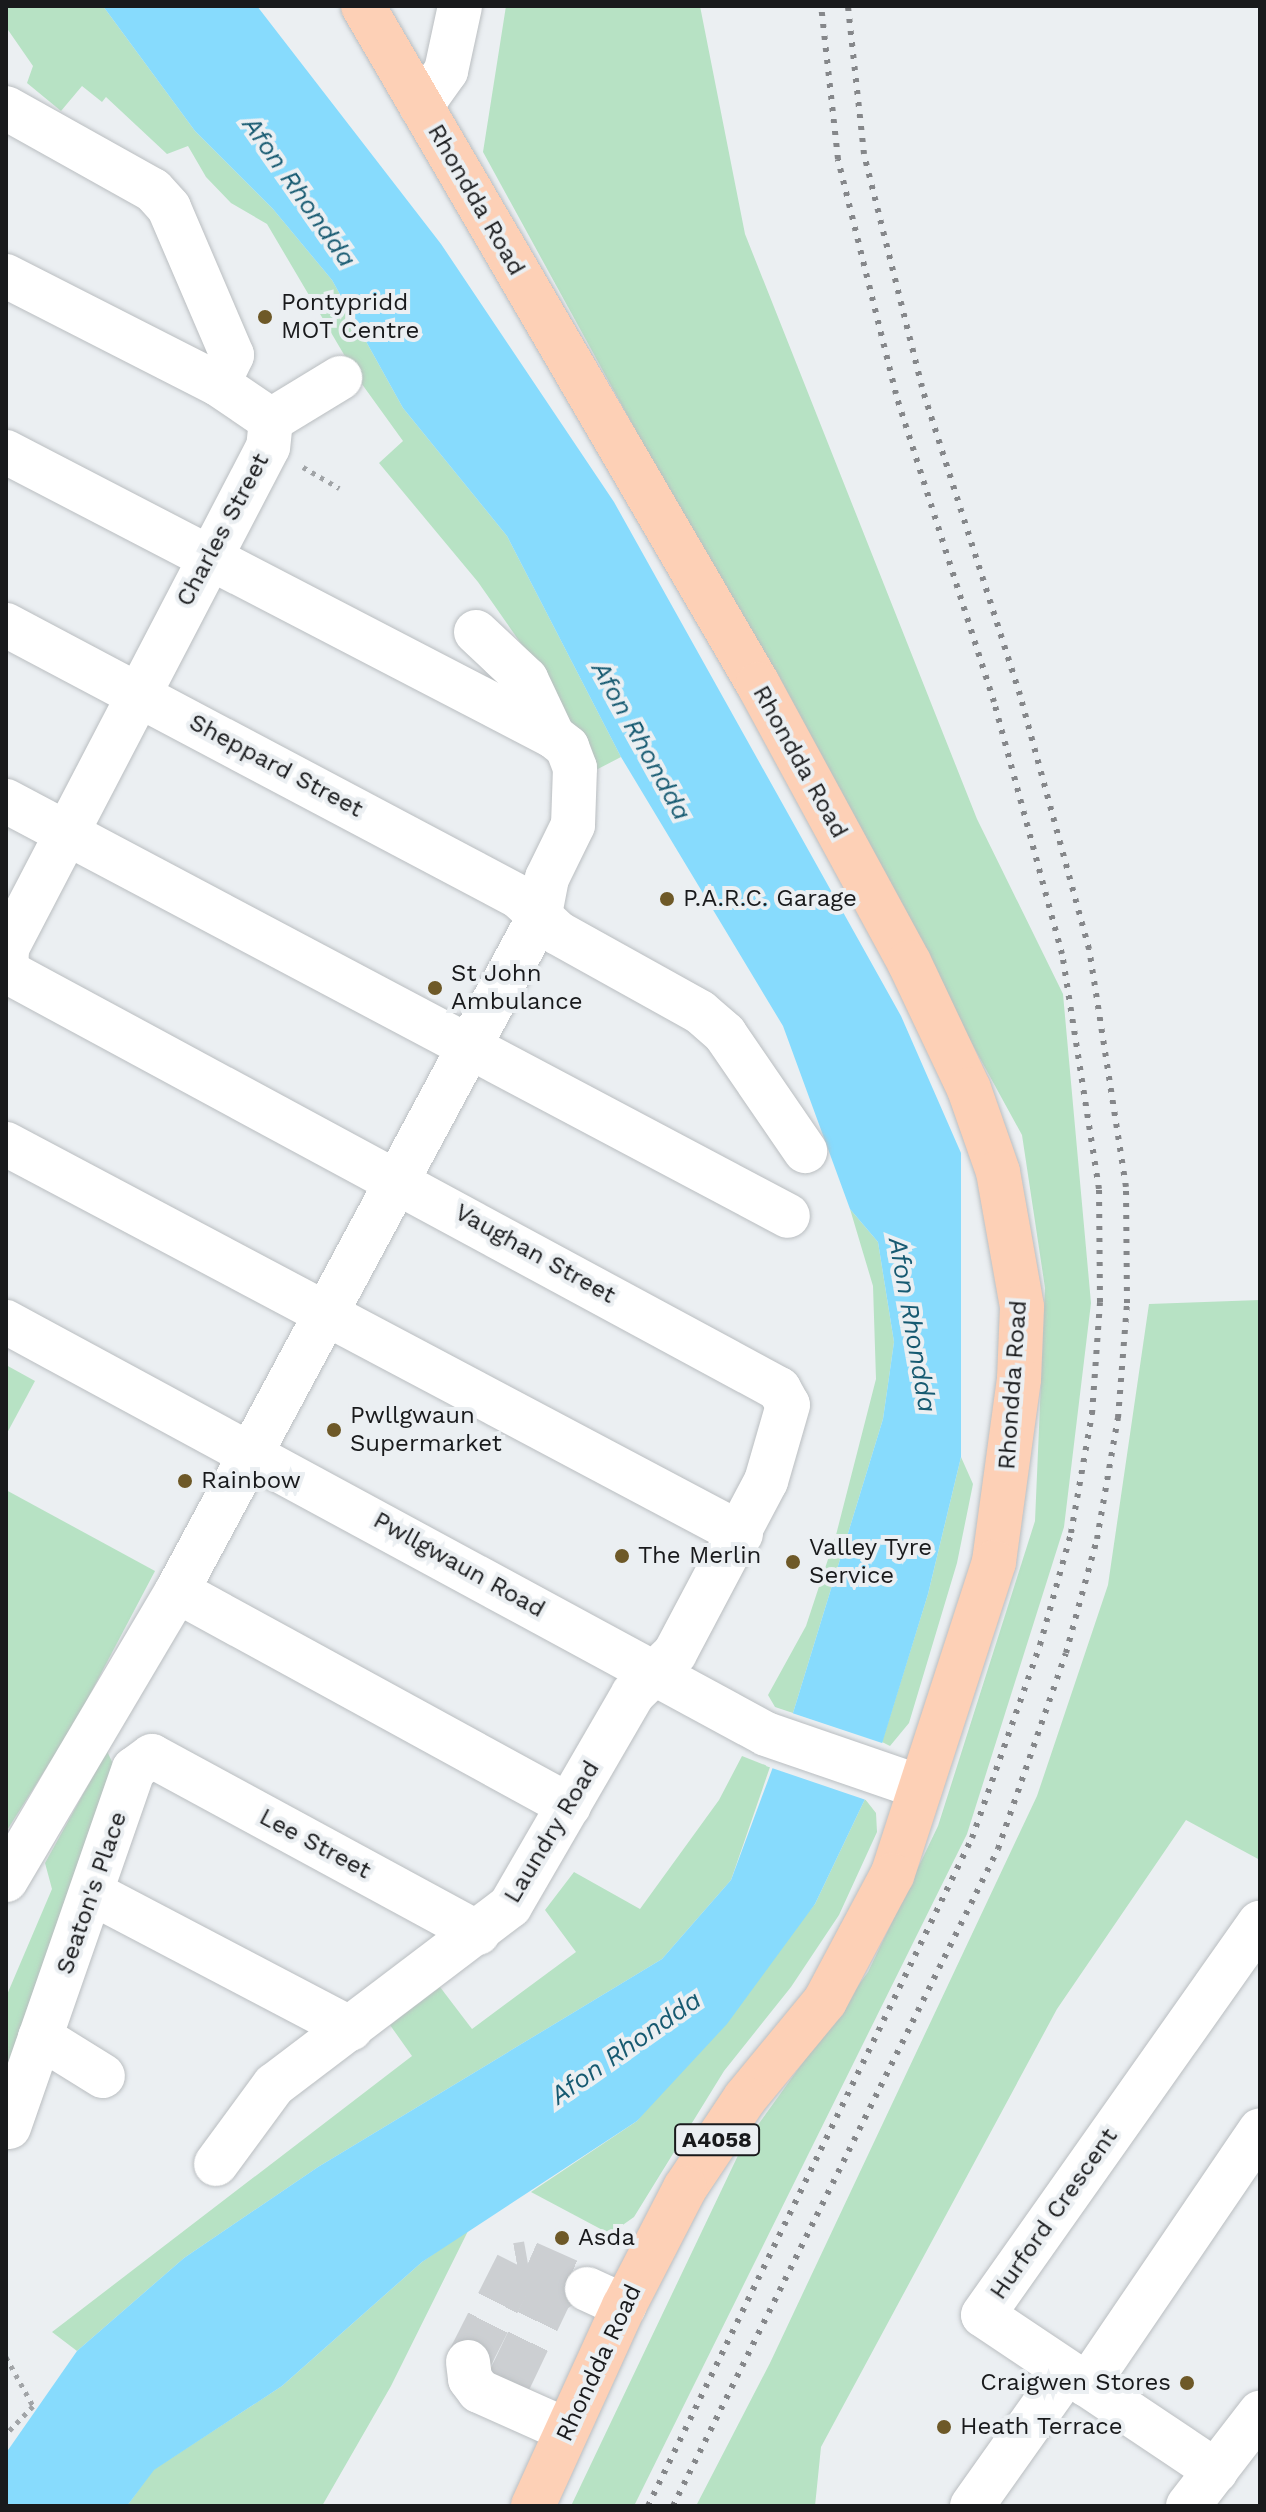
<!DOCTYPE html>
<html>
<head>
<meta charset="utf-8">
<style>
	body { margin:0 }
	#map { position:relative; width:1266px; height:2512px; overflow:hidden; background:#ebeff2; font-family:"Work Sans",sans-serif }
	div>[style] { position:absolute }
	.green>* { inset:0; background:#b7e2c4 }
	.water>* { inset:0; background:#87dbfd }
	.pier>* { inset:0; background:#ebeff2 }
	.minor-tunnel>* { height:44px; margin-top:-22px; transform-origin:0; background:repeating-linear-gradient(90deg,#cccfd2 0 44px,transparent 0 66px) }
	.path>* { height:5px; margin-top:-2.5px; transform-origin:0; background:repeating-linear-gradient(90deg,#a1a4a7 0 4px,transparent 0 10px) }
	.roads { filter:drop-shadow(0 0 2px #babec1) drop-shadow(0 0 2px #babec1) }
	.minor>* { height:44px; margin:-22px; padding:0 22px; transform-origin:22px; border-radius:22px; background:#fff }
	.major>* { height:44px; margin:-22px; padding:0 22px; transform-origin:22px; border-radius:22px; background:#fdd0b6 }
	.rail>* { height:6px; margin-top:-3px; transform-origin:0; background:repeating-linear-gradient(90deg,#85878a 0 4px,transparent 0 12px) }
	.dots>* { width:22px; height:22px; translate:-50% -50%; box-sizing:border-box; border:4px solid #ebeff2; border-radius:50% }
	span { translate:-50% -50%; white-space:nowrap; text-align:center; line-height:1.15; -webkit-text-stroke:8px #ebeff2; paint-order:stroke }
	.shield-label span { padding:2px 6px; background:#ebeff2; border:2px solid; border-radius:6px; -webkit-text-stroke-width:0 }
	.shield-label { font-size:22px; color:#191a1c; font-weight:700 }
	.street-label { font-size:24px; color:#191a1c }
	.poi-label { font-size:24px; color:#191a1c }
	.left { translate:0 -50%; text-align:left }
	.right { translate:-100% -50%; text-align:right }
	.water-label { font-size:26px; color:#175a71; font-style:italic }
	.frame { position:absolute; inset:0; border:8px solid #191a1c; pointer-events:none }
</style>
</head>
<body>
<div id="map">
	<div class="green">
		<i style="clip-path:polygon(6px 6px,103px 6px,195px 131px,273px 209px,332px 280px,403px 408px,507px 536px,621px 757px,594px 771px,538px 668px,478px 582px,379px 463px,403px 441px,359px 380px,267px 224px,231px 203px,206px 177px,188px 146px,167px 154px,106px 97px,102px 102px,82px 86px,61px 111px,27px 83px,33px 66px,6px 27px)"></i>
		<i style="clip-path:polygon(506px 6px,700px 6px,745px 234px,977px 819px,1063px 994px,1091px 1303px,1064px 1527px,967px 1834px,634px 2506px,571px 2506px,742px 2147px,868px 1972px,938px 1826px,1035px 1521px,1045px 1288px,1022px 1135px,483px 152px)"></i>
		<i style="clip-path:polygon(850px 1209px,878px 1242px,894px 1342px,883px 1419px,793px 1713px,775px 1707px,768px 1695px,806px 1626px,836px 1535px,876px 1379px,873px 1286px)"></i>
		<i style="clip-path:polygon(1260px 1300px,1260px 1860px,1186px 1820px,1057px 2009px,821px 2447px,815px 2506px,696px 2506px,770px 2363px,1037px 1796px,1108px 1585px,1149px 1304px)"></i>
		<i style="clip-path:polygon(6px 1365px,35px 1381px,6px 1435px)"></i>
		<i style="clip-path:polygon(961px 1457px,973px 1484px,957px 1563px,909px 1723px,890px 1746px,882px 1742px,928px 1594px)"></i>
		<i style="clip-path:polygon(6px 1490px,155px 1571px,76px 1721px,6px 1832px)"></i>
		<i style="clip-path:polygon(107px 1751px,113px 1764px,6px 2085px,6px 1997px,52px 1889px,45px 1863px)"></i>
		<i style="clip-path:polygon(742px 1756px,770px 1767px,731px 1880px,662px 1959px,318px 2167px,184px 2258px,77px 2351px,52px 2332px,412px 2056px,390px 2025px,440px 1987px,472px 2029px,576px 1952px,545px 1910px,574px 1872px,640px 1909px,719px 1800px)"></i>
		<i style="clip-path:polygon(865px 1799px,876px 1813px,877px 1832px,839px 1915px,791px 1987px,724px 2071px,634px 2217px,610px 2234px,531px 2192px,637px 2121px,815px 1904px)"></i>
		<i style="clip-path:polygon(469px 2229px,391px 2386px,322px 2506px,127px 2506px,153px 2470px,282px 2386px,422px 2262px)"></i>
	</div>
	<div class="water">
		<i style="clip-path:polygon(103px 6px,257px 6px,441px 244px,614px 502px,901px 1016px,961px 1153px,961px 1457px,928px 1594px,865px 1799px,815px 1904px,727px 2024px,637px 2121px,422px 2262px,282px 2386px,154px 2470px,127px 2506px,6px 2506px,6px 2453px,77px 2351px,184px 2258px,318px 2167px,662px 1959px,731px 1880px,793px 1713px,883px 1419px,894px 1342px,878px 1242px,850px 1209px,783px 1026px,621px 757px,507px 536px,403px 408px,332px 280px,273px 209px,195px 131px)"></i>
	</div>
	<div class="pier">
		<i style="clip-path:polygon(789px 1712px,885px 1744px,869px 1801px,766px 1766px)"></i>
	</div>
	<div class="minor-tunnel">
		<i style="left:468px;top:2362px;width:109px;rotate:-63.2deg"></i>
		<i style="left:517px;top:2265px;width:11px;rotate:-10deg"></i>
		<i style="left:528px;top:2263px;width:64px;rotate:23.8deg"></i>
		<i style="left:509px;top:2381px;width:98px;rotate:-64.5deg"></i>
		<i style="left:551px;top:2293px;width:22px;rotate:-34deg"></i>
	</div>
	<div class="path">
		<i style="left:303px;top:467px;width:42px;rotate:30.3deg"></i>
		<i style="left:6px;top:2357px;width:56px;rotate:61.1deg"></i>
		<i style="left:33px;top:2406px;width:39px;rotate:134deg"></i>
	</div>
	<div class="roads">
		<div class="minor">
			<i style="left:421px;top:106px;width:43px;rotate:-54.5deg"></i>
			<i style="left:446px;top:71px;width:66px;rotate:-77.8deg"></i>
			<i style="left:6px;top:108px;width:168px;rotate:29.2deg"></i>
			<i style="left:153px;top:190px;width:24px;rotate:48deg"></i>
			<i style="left:169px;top:208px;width:160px;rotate:66.8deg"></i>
			<i style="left:232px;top:355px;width:32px;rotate:116deg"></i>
			<i style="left:6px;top:276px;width:238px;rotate:27deg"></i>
			<i style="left:218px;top:384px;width:64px;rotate:34.2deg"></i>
			<i style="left:271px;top:420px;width:27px;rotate:96deg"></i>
			<i style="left:268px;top:447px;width:565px;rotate:117.52deg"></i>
			<i style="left:7px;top:948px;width:27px;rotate:92deg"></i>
			<i style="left:271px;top:420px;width:81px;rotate:-31.3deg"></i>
			<i style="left:6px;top:452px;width:616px;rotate:27.44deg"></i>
			<i style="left:553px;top:736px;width:18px;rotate:38deg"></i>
			<i style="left:567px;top:747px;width:22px;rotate:69deg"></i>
			<i style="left:575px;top:768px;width:57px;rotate:92deg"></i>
			<i style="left:573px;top:825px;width:59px;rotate:116.1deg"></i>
			<i style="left:547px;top:878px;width:38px;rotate:101deg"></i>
			<i style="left:540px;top:915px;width:767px;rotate:118.24deg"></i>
			<i style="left:177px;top:1591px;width:336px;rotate:120.6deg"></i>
			<i style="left:6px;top:625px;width:581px;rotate:27.93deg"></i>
			<i style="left:519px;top:897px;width:53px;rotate:42.7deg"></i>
			<i style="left:558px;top:933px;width:162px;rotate:29.1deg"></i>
			<i style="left:700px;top:1012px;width:33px;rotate:41deg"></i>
			<i style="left:725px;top:1034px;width:142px;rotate:55.6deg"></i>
			<i style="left:476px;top:632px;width:69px;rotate:43.2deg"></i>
			<i style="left:526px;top:679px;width:63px;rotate:64.7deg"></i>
			<i style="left:6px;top:801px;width:885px;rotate:27.95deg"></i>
			<i style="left:6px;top:971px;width:879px;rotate:28.4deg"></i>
			<i style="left:779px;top:1389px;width:18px;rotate:61deg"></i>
			<i style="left:788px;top:1405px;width:79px;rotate:106.1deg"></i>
			<i style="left:766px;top:1481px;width:195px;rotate:117.9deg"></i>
			<i style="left:675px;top:1653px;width:59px;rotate:135.7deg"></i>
			<i style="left:633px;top:1694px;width:245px;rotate:120.1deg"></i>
			<i style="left:510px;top:1906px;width:296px;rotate:142.8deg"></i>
			<i style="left:274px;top:2085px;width:98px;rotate:126.3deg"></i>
			<i style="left:6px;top:1144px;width:832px;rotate:27.95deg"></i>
			<i style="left:6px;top:1322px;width:864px;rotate:28.46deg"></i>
			<i style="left:766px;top:1734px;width:163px;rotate:19deg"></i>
			<i style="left:177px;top:1591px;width:447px;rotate:28.7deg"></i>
			<i style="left:94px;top:1894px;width:290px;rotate:27.7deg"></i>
			<i style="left:40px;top:2037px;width:74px;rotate:31.8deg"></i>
			<i style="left:9px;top:2127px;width:379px;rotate:-70.8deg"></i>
			<i style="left:134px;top:1769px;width:22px;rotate:-36deg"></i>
			<i style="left:152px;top:1756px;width:371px;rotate:28.5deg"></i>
			<i style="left:587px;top:2289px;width:41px;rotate:24.7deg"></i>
			<i style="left:468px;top:2362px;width:17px;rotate:83deg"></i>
			<i style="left:470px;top:2379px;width:15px;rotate:53deg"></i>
			<i style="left:479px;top:2391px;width:95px;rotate:24.1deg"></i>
			<i style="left:1087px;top:2385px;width:308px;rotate:-55.8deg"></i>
			<i style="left:1216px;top:2471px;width:280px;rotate:-146.2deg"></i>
			<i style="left:983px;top:2315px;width:480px;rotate:-54.8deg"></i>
			<i style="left:972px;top:2506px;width:164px;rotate:-54.7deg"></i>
			<i style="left:1188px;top:2506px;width:118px;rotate:-52.3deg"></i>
		</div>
		<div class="major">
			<i style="left:363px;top:6px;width:785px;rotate:59.78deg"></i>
			<i style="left:758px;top:684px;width:316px;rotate:61.5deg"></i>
			<i style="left:909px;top:962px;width:140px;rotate:64.7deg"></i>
			<i style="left:969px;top:1089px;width:88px;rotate:70.7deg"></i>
			<i style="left:998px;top:1172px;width:137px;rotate:79.9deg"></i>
			<i style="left:1022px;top:1307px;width:72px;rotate:92.4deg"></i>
			<i style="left:1019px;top:1379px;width:185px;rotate:97.8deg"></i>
			<i style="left:994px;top:1562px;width:329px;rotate:108deg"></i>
			<i style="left:892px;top:1875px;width:143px;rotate:118deg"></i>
			<i style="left:825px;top:2001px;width:126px;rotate:129.5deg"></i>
			<i style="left:745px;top:2098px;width:108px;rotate:123.7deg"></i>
			<i style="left:685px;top:2188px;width:133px;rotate:117.3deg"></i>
			<i style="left:624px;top:2306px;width:220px;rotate:114.5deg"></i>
		</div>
	</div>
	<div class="rail">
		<i style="left:648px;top:2506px;width:742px;rotate:-64.13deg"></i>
		<i style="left:972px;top:1838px;width:205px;rotate:-70.6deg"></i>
		<i style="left:1040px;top:1645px;width:116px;rotate:-74.5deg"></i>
		<i style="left:1071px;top:1533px;width:121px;rotate:-80deg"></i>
		<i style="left:1092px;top:1414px;width:112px;rotate:-85.9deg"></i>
		<i style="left:1100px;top:1302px;width:113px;rotate:-90.5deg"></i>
		<i style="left:1099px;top:1189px;width:238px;rotate:-98.9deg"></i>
		<i style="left:1062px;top:954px;width:261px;rotate:-105.1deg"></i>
		<i style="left:994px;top:702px;width:323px;rotate:-107.7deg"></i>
		<i style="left:896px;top:394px;width:242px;rotate:-103.9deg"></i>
		<i style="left:838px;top:159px;width:154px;rotate:-96.3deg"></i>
		<i style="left:673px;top:2506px;width:733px;rotate:-63.68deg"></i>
		<i style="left:998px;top:1849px;width:207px;rotate:-70.9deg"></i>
		<i style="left:1066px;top:1653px;width:118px;rotate:-74.8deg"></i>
		<i style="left:1097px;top:1539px;width:123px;rotate:-80.2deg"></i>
		<i style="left:1118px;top:1418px;width:115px;rotate:-85.5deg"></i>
		<i style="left:1127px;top:1303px;width:116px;rotate:-90.5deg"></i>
		<i style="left:1126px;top:1187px;width:241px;rotate:-98.8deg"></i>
		<i style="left:1089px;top:949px;width:263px;rotate:-105.2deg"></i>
		<i style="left:1020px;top:695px;width:323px;rotate:-107.7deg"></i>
		<i style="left:922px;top:387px;width:240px;rotate:-104deg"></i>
		<i style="left:864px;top:154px;width:149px;rotate:-96.2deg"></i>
	</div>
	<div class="dots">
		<i style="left:265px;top:317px;background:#6e5928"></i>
		<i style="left:667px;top:899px;background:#6e5928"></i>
		<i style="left:435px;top:988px;background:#6e5928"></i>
		<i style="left:334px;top:1430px;background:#6e5928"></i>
		<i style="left:185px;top:1481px;background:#6e5928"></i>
		<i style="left:622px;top:1556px;background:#6e5928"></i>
		<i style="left:793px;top:1562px;background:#6e5928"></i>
		<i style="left:562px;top:2238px;background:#6e5928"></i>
		<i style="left:1187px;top:2383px;background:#6e5928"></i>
		<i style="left:944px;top:2427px;background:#6e5928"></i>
	</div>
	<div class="shield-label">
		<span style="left:717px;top:2140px">A4058</span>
	</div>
	<div class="street-label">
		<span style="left:476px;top:200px;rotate:60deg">Rhondda Road</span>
		<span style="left:223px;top:530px;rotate:-62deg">Charles Street</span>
		<span style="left:800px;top:762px;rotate:61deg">Rhondda Road</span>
		<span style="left:276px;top:766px;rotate:28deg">Sheppard Street</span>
		<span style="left:535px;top:1254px;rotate:29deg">Vaughan Street</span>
		<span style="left:1013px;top:1385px;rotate:-86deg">Rhondda Road</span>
		<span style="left:459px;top:1565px;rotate:29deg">Pwllgwaun Road</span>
		<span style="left:552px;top:1832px;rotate:-59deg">Laundry Road</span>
		<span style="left:315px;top:1844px;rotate:28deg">Lee Street</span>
		<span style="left:92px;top:1893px;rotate:-71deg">Seaton's Place</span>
		<span style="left:1054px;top:2214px;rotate:-55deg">Hurford Crescent</span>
		<span style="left:599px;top:2363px;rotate:-65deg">Rhondda Road</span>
	</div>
	<div class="poi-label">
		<span class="left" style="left:281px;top:317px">Pontypridd<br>MOT Centre</span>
		<span class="left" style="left:683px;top:899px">P.A.R.C. Garage</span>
		<span class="left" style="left:451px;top:988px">St John<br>Ambulance</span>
		<span class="left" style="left:350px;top:1430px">Pwllgwaun<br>Supermarket</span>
		<span class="left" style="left:201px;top:1481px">Rainbow</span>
		<span class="left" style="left:809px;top:1562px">Valley Tyre<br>Service</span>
		<span class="left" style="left:638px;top:1556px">The Merlin</span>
		<span class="left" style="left:578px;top:2238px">Asda</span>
		<span class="right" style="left:1171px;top:2383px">Craigwen Stores</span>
		<span class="left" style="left:960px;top:2427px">Heath Terrace</span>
	</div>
	<div class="water-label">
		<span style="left:299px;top:192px;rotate:55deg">Afon Rhondda</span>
		<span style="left:641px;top:741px;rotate:61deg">Afon Rhondda</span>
		<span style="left:912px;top:1325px;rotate:80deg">Afon Rhondda</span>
		<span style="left:626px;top:2048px;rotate:-35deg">Afon Rhondda</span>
	</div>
	<div class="frame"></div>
</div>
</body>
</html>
